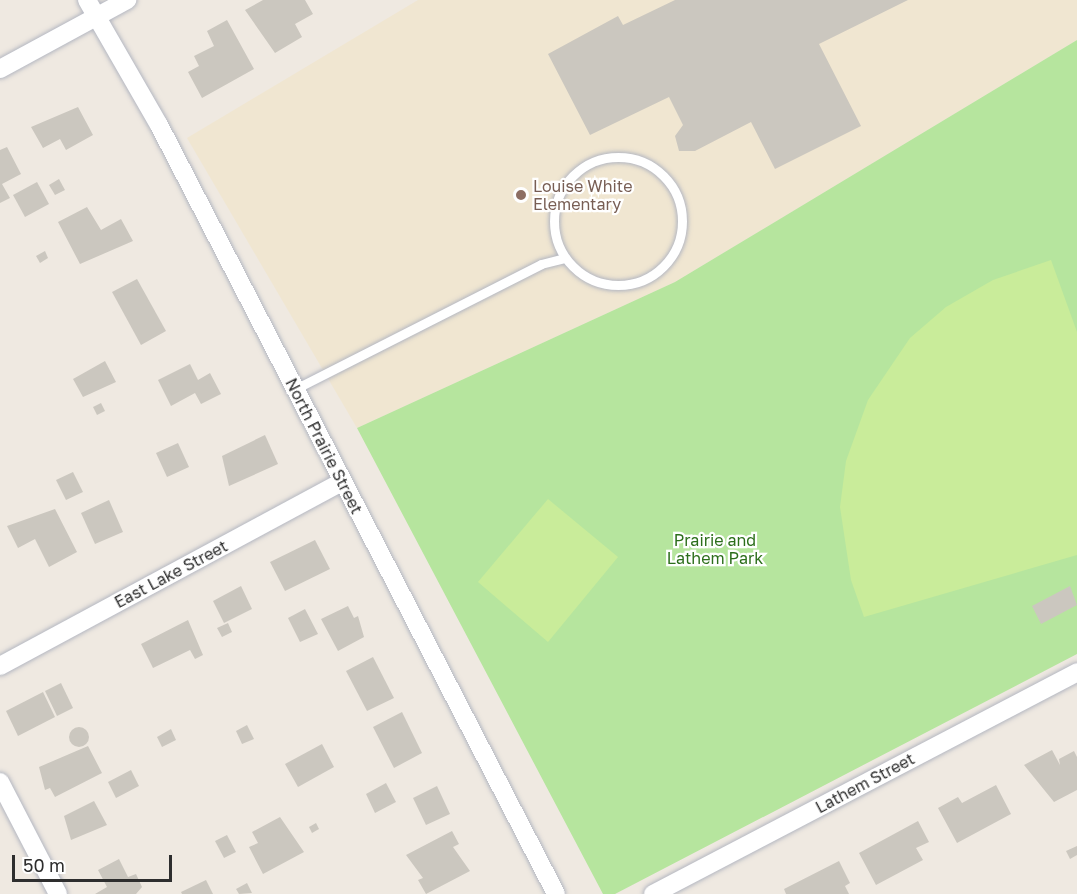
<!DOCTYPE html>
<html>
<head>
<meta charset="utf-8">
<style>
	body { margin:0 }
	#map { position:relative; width:1077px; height:894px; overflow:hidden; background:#efe9e1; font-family:"Golos Text",sans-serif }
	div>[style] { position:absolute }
	.education>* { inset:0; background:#f0e6d1 }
	.green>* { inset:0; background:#b6e59e }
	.pitch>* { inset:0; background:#c9ec9a }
	.building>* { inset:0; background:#cbc7bf }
	.round { border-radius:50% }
	.roads { filter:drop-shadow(0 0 2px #b4b7c1) drop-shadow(0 0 2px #b4b7c1) }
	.lane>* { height:9px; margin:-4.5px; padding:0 4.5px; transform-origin:4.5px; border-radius:4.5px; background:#fff }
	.lane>.ring { margin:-4.5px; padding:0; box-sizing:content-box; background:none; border:9px solid #fff; border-radius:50% }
	.street>* { height:18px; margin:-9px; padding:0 9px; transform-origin:9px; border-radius:9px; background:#fff }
	.dots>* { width:16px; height:16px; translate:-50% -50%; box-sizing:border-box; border:3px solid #fff; border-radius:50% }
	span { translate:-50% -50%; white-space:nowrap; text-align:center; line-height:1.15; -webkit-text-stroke:4.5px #fff; paint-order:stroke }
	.education-label { font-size:16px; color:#785e54 }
	.left { translate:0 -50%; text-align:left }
	.street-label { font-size:16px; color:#2e2e2e }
	.park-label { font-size:16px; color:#2c6e1b }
	.scale { position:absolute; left:12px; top:855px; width:160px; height:27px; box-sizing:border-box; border:3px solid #2e2e2e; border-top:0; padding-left:8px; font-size:18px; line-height:21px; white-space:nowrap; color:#2e2e2e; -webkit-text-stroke:4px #fff; paint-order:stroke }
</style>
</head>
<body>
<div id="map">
	<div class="education">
		<i style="clip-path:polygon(418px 0,1077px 0,1077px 40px,675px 282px,357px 428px,187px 138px)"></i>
	</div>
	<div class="green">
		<i style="clip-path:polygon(1077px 40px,1077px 654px,615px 894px,603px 894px,357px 428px,675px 282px)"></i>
	</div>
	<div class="pitch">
		<i style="clip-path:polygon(1051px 260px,1077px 332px,1077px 555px,864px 617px,851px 580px,840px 507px,846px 461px,868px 400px,910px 338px,946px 307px,993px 280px)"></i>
		<i style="clip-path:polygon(548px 499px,618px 557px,548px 642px,478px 582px)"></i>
	</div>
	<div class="building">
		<i style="clip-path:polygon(263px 0,305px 0,313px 14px,295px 24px,302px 37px,275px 53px,245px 10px)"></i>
		<i style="clip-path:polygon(675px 0,908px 0,819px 44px,861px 126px,775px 169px,751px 122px,695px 151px,679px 151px,675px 136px,683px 125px,669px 97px,590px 135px,548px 54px,618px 16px,623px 25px)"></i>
		<i style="clip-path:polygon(227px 20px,254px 69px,202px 98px,188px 72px,199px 66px,194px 56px,214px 46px,207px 31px)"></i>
		<i style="clip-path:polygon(78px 107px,93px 135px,66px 150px,60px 139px,43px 148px,31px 127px)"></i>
		<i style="clip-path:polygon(7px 147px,21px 174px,2px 184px,10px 198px,0 203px,0 150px)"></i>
		<i style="clip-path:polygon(59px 179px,65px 190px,55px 195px,49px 185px)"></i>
		<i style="clip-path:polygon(37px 182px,49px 204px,25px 217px,13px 195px)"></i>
		<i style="clip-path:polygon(87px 207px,101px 230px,121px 219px,133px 241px,80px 264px,58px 222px)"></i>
		<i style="clip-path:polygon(45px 251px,48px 258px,40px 263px,36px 256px)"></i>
		<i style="clip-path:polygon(137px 279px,166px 331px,141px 345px,112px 292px)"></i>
		<i style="clip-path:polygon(105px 361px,116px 382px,83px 397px,73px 379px)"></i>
		<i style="clip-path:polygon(190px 364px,198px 380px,210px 373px,221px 394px,201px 404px,195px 393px,171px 406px,158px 380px)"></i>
		<i style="clip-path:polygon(101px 403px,105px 411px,97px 415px,93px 407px)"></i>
		<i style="clip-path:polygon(265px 435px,278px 464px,229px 486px,222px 456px)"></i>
		<i style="clip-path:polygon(178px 443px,189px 467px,167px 477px,156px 453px)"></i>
		<i style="clip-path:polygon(73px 472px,83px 492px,66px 500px,56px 480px)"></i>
		<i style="clip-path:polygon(109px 500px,123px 532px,95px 544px,81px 513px)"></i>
		<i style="clip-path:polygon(55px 509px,77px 552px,49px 567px,35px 539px,18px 548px,7px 526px)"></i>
		<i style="clip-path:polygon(315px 540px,330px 569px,285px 591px,270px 562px)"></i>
		<i style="clip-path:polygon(241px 586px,252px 609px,224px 623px,213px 601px)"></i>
		<i style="clip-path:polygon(1070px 586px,1077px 605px,1041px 624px,1032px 606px)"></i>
		<i style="clip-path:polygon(348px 606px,354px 618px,358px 616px,364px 637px,338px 651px,321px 619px)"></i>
		<i style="clip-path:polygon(305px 609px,318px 634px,300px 642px,288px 618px)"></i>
		<i style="clip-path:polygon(188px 620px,203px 655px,195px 659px,190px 650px,153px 668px,141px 644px)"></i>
		<i style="clip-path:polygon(228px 623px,232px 632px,222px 637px,217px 628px)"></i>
		<i style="clip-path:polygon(373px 657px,394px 698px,367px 711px,346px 671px)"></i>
		<i style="clip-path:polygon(61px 683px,73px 708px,57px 716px,45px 691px)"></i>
		<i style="clip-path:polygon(43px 692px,55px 717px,18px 736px,6px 711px)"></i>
		<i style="clip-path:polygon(402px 712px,422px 753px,394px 768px,373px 727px)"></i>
		<i style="clip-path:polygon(247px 725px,254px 739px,242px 744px,236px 731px)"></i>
		<i class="round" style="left:69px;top:727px;width:20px;height:20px"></i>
		<i style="clip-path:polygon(171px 729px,176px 740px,162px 747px,157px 737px)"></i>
		<i style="clip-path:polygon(322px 744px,334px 767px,298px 787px,285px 764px)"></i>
		<i style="clip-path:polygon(88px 746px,102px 773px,55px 797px,50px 788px,45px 790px,39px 767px)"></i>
		<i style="clip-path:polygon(1052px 750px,1060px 765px,1059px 759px,1074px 751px,1077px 757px,1077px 790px,1054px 802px,1024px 765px)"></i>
		<i style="clip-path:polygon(131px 770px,139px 786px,116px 798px,108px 782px)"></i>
		<i style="clip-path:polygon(386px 783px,396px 802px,375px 813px,366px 794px)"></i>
		<i style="clip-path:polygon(996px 785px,1011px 814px,957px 843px,938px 808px,958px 797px,962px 803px)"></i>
		<i style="clip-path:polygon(437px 786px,450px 814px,426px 825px,413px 798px)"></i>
		<i style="clip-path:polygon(94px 801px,107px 825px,71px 840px,64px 816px)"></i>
		<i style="clip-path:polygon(280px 817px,304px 852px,263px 874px,249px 847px,258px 843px,252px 832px)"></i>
		<i style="clip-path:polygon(918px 821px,929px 842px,916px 848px,923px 860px,876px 885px,859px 853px)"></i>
		<i style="clip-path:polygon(316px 823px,319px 829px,312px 833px,309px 827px)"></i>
		<i style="clip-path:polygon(452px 831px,459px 844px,453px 847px,470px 871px,426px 894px,418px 880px,423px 878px,406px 855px)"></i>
		<i style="clip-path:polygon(227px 835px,236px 852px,224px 858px,215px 841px)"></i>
		<i style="clip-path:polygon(1077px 846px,1077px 855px,1070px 859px,1066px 851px)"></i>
		<i style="clip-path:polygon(119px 859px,128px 877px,136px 874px,142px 887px,136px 894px,95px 894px,107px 887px,98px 870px)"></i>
		<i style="clip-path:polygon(839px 861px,850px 883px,845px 886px,849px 894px,786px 894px,784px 889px)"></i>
		<i style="clip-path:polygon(206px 880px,213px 894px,182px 894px,181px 892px)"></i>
		<i style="clip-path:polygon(247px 883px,252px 893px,239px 894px,236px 889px)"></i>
	</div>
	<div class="roads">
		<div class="lane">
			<i class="ring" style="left:554px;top:157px;width:119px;height:119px"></i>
			<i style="left:295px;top:389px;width:276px;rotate:-26.9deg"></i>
			<i style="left:541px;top:264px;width:25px;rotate:-14deg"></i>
		</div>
		<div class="street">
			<i style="left:87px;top:0;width:144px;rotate:60.1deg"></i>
			<i style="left:159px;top:125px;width:865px;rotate:62.69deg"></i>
			<i style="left:0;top:69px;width:145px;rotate:-28.5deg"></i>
			<i style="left:0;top:666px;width:388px;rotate:-28.3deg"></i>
			<i style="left:0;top:782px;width:126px;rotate:62.6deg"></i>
			<i style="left:653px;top:894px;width:479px;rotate:-27.6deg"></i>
		</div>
	</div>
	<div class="dots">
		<i style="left:521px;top:195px;background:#8d6e63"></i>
	</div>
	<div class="education-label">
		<span class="left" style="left:533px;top:195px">Louise White<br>Elementary</span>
	</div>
	<div class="street-label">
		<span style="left:324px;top:446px;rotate:63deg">North Prairie Street</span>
		<span style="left:171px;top:574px;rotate:-28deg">East Lake Street</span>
		<span style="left:865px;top:783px;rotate:-28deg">Lathem Street</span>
	</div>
	<div class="park-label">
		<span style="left:715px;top:549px">Prairie and<br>Lathem Park</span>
	</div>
	<div class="scale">50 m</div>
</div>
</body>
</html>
